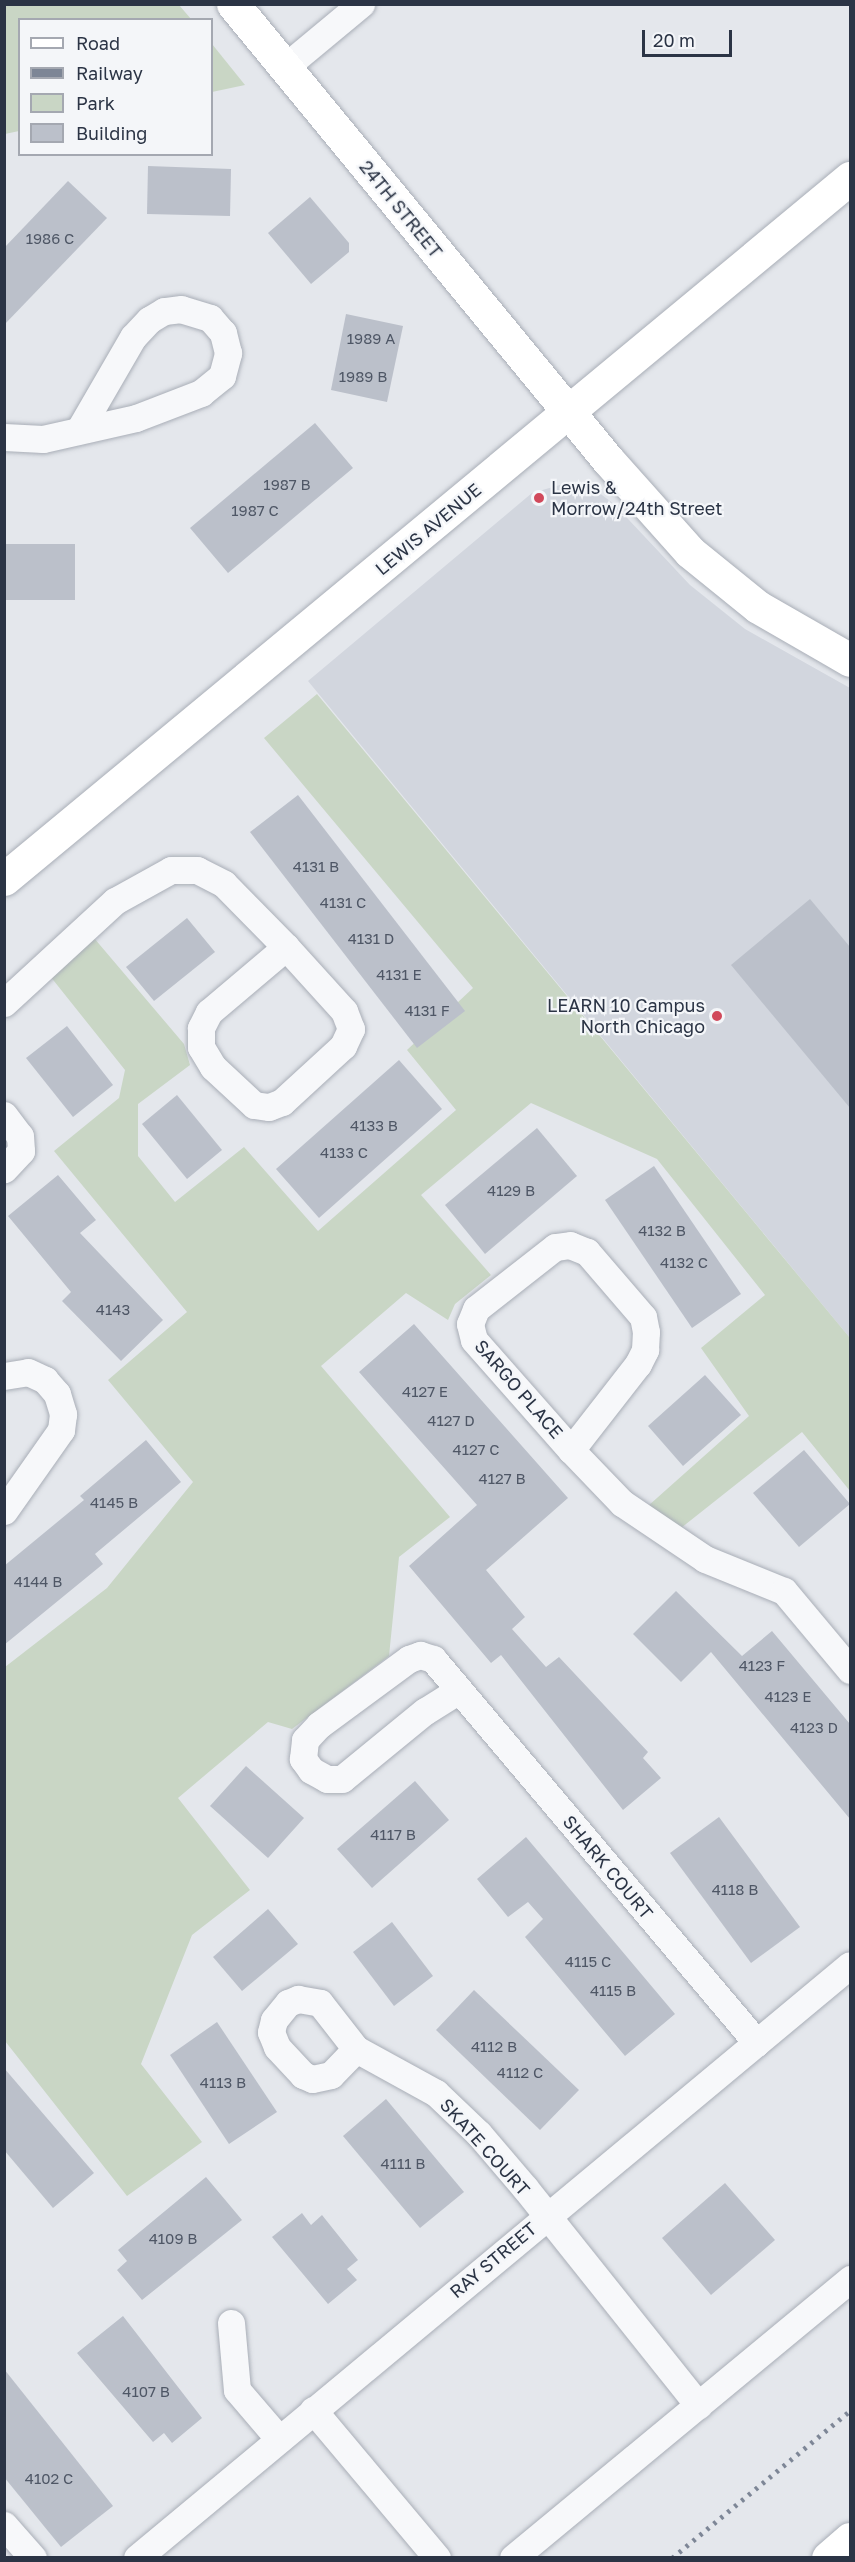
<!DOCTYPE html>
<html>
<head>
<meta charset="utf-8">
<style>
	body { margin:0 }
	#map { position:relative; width:855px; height:2562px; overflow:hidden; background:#e4e7ec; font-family:"Golos Text",sans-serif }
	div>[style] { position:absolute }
	.built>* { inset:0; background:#d2d6de }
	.green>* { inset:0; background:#c9d6c5 }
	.building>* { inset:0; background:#bbc0ca }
	.roads { filter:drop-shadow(0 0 2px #a9aeb7) drop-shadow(0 0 2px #a9aeb7) }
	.street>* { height:27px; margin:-13.5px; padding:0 13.5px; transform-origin:13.5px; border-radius:13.5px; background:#f7f8fa }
	.secondary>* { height:33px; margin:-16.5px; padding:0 16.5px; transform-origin:16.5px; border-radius:16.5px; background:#fff }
	.rail>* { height:4.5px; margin-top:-2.25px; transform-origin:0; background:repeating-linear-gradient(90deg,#7d8696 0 3px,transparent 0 9px) }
	.dots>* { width:16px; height:16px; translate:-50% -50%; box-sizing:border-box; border:3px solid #f4f6f9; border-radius:50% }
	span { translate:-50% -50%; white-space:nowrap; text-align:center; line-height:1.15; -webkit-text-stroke:4.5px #f4f6f9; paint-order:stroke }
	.number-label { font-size:15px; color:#4f5766 }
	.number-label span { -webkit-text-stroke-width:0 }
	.street-label { font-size:18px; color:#2b3445 }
	.poi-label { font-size:18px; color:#2b3445 }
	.left { translate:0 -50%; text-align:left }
	.right { translate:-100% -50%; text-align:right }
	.frame { position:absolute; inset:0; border:6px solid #2b3445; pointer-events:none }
	.legend { position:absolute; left:18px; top:18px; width:195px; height:138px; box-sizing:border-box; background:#f4f6f9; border:2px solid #a4a8b1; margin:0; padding:8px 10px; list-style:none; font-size:18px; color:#2b3445 }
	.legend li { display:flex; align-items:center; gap:12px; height:30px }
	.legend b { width:30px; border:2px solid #a4a8b1 }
	.scale { position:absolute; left:642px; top:30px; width:90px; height:27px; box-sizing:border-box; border:3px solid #2b3445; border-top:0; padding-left:8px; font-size:18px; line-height:21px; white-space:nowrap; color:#2b3445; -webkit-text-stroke:4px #f4f6f9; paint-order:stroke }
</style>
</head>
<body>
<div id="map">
	<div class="built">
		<i style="clip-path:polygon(567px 483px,598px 492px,614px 504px,690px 585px,745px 629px,850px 688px,850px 1338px,308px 681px,532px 493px)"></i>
	</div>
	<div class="green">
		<i style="clip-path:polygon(5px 4px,179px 5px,191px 19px,20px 20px,19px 131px,5px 134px)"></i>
		<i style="clip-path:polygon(212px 44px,245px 85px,212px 92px)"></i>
		<i style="clip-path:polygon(317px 694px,850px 1338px,850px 1491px,802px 1432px,681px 1528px,648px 1506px,749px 1416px,701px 1348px,765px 1295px,657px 1159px,531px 1103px,421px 1195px,491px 1275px,455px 1304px,448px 1320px,406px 1293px,321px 1366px,450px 1517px,399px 1557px,389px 1656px,292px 1729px,268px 1722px,178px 1798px,250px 1890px,192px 1935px,141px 2064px,202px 2142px,127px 2196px,5px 2041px,5px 1667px,107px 1588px,193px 1482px,108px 1380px,187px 1312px,54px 1151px,119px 1098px,125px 1070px,50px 976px,94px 938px,184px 1044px,190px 1065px,138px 1104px,138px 1156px,175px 1202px,244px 1147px,318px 1231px,456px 1110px,407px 1050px,473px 988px,264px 738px)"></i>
	</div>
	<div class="building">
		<i style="clip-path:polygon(148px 166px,231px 169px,230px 216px,147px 214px)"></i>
		<i style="clip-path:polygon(68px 181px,107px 218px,4px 325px,4px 248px)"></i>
		<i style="clip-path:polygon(310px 197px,349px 243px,349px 252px,311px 284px,268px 233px)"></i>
		<i style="clip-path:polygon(346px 314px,403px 326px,387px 402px,331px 390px)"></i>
		<i style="clip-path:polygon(315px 423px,353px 468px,228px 573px,190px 528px)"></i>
		<i style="clip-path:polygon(4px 544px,75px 544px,75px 600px,4px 600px)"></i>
		<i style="clip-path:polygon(298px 795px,465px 1011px,417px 1048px,250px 832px)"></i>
		<i style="clip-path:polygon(810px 899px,850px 947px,850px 1108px,731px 965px)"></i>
		<i style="clip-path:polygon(187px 918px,215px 952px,154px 1001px,126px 967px)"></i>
		<i style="clip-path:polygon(67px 1026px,113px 1085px,73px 1117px,26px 1058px)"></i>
		<i style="clip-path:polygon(399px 1060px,442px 1109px,319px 1218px,276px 1169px)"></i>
		<i style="clip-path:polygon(177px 1095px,222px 1150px,187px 1179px,142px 1124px)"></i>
		<i style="clip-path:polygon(537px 1128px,577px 1176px,485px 1254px,445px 1205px)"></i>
		<i style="clip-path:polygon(654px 1166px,741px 1294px,692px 1328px,605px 1200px)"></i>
		<i style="clip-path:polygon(58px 1175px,96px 1220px,80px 1233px,163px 1320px,121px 1361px,62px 1301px,71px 1292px,8px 1216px)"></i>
		<i style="clip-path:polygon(414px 1324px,568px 1498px,486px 1570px,525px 1617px,512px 1629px,546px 1667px,559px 1657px,648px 1752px,643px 1758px,661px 1778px,623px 1810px,501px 1655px,491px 1663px,409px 1566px,477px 1505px,359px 1372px)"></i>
		<i style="clip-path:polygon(705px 1375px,741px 1415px,683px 1466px,648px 1426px)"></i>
		<i style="clip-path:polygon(146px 1440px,181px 1482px,95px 1554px,103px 1564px,4px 1645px,4px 1566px,84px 1500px,80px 1496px)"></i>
		<i style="clip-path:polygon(804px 1450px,850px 1504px,799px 1547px,753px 1493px)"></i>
		<i style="clip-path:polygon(676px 1591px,742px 1656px,772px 1631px,850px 1724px,850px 1819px,711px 1652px,681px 1682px,633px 1634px)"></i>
		<i style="clip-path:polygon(246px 1766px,304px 1818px,268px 1858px,210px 1806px)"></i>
		<i style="clip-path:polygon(415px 1781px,449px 1820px,372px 1888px,337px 1849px)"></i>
		<i style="clip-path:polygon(719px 1817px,800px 1927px,751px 1963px,670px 1853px)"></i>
		<i style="clip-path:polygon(526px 1837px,675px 2014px,625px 2056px,525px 1937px,543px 1919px,528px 1902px,508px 1917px,477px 1879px)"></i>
		<i style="clip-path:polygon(268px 1909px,298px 1944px,242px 1991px,213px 1957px)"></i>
		<i style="clip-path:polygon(392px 1922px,433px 1976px,394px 2006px,353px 1952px)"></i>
		<i style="clip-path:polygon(474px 1990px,579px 2090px,540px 2130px,436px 2030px)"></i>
		<i style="clip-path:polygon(217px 2022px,277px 2112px,229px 2144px,170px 2055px)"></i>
		<i style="clip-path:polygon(4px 2068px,94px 2173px,53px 2208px,4px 2150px)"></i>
		<i style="clip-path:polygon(386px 2099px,464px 2192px,420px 2228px,343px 2136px)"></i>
		<i style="clip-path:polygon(206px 2177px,242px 2220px,142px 2300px,117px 2270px,127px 2261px,118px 2250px)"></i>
		<i style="clip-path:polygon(725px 2183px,775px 2240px,711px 2295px,662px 2238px)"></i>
		<i style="clip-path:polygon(302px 2213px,311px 2225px,322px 2215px,358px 2260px,347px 2269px,357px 2280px,328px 2304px,272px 2237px)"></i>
		<i style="clip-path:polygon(123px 2316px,202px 2418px,172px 2443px,164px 2433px,153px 2442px,77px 2353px)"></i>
		<i style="clip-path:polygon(4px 2369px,113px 2506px,61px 2547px,4px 2477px)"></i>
	</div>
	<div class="roads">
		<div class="street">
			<i style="left:285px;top:67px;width:99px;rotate:-39.7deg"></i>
			<i style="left:4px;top:437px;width:39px;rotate:3deg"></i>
			<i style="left:43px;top:439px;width:95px;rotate:-12.7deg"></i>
			<i style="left:136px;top:418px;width:70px;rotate:-21deg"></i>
			<i style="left:201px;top:393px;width:27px;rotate:-39deg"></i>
			<i style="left:222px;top:376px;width:24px;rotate:-75deg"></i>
			<i style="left:228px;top:353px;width:21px;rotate:-104deg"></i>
			<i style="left:223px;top:333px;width:20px;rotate:-131deg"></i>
			<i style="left:210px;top:318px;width:30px;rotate:-163deg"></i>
			<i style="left:181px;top:309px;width:17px;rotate:173deg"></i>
			<i style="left:164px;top:311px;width:17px;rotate:149deg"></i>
			<i style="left:149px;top:320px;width:23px;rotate:133deg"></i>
			<i style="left:133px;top:337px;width:108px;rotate:120.1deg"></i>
			<i style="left:4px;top:1003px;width:151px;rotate:-42.6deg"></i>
			<i style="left:115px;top:901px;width:64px;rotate:-29deg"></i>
			<i style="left:171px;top:870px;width:26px"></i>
			<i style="left:197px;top:870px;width:30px;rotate:27deg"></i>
			<i style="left:224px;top:884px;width:88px;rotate:45.5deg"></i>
			<i style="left:286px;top:947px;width:101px;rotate:139.8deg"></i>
			<i style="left:209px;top:1012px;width:18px;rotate:117deg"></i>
			<i style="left:201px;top:1028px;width:19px;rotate:90deg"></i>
			<i style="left:201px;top:1047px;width:23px;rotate:59deg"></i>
			<i style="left:213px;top:1067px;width:56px;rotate:42.8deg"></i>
			<i style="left:254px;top:1105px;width:15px;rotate:8deg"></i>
			<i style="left:269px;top:1107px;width:14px;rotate:-21deg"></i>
			<i style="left:282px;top:1102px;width:83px;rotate:-42.6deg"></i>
			<i style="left:343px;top:1046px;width:19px;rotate:-65deg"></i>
			<i style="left:351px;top:1029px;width:19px;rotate:-111deg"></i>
			<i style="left:344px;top:1011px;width:86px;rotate:-132.2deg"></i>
			<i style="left:4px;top:1115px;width:26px;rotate:53deg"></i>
			<i style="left:20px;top:1136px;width:15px;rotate:86deg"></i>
			<i style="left:21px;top:1151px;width:25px;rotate:133deg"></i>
			<i style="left:4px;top:1376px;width:24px;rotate:-9deg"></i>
			<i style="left:28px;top:1372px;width:19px;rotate:25deg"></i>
			<i style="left:45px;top:1380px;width:18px;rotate:49deg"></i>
			<i style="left:57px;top:1394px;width:21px;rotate:73deg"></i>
			<i style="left:63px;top:1414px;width:16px;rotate:97deg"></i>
			<i style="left:61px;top:1430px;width:99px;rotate:125.1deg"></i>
			<i style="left:571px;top:1450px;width:109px;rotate:-52.1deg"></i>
			<i style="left:638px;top:1364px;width:16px;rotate:-63deg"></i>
			<i style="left:645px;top:1350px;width:18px;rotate:-87deg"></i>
			<i style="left:646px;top:1332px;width:15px;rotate:-101deg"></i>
			<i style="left:643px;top:1317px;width:86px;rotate:-130.7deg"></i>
			<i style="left:587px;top:1252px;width:18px;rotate:-158deg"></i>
			<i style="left:570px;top:1245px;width:15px;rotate:172deg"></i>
			<i style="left:555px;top:1247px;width:100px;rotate:141.9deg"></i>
			<i style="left:476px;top:1309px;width:16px;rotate:112deg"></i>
			<i style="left:470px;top:1324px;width:16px;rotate:76deg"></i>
			<i style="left:474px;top:1340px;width:147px;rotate:48.6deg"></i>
			<i style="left:571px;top:1450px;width:74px;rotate:46.1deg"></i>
			<i style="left:622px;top:1503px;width:100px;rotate:34deg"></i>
			<i style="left:705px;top:1559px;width:85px;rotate:22.1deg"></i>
			<i style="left:784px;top:1591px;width:103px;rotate:50.1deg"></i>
			<i style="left:459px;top:1690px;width:40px;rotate:148deg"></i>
			<i style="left:425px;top:1711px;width:107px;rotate:140.7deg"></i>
			<i style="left:342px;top:1779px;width:15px;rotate:180deg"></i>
			<i style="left:327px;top:1779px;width:18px;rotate:-151deg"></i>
			<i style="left:311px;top:1770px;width:14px;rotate:-126deg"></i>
			<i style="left:303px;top:1759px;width:19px;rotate:-84deg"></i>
			<i style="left:305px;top:1740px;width:21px;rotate:-47deg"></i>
			<i style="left:319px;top:1725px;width:112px;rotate:-36.3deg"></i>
			<i style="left:409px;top:1659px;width:12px;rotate:-20deg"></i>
			<i style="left:420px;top:1655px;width:14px;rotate:17deg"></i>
			<i style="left:433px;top:1659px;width:502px;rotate:49.84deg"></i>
			<i style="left:356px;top:2049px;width:36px;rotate:134deg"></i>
			<i style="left:331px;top:2075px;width:19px;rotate:168deg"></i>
			<i style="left:312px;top:2079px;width:10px;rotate:-156deg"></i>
			<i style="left:303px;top:2075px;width:38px;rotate:-133deg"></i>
			<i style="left:277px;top:2047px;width:16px;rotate:-112deg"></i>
			<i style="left:271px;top:2032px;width:12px;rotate:-76deg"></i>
			<i style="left:274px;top:2020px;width:22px;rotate:-51deg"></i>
			<i style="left:288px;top:2003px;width:11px;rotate:-22deg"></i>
			<i style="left:298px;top:1999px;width:22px;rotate:10deg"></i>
			<i style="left:320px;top:2003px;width:58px;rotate:52deg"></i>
			<i style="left:356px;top:2049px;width:91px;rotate:28.8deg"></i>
			<i style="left:436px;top:2093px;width:59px;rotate:43.6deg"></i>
			<i style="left:479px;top:2134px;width:71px;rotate:49.6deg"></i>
			<i style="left:525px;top:2188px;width:278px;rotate:51.4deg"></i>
			<i style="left:231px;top:2323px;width:67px;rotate:84.9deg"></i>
			<i style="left:237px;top:2390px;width:65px;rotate:49.4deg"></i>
			<i style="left:313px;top:2410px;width:193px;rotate:50deg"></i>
			<i style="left:4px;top:2525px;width:44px;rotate:48.7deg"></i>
			<i style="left:137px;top:2558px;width:927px;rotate:-39.75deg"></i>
			<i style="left:513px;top:2558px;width:438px;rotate:-39.6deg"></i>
		</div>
		<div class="secondary">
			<i style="left:233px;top:4px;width:590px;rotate:50.57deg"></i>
			<i style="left:608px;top:460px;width:123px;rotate:48.3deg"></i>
			<i style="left:690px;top:552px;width:87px;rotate:39deg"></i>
			<i style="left:758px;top:607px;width:106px;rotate:29.9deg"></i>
			<i style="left:4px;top:879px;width:1099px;rotate:-39.65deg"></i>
			<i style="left:828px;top:2558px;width:29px;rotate:-41deg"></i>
		</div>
	</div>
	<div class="rail">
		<i style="left:672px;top:2558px;width:231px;rotate:-39.6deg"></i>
	</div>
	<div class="dots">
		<i style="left:539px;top:498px;background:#d1495b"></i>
		<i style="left:717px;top:1016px;background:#d1495b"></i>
	</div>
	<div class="number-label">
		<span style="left:50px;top:239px">1986 C</span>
		<span style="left:371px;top:339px">1989 A</span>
		<span style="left:363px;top:377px">1989 B</span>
		<span style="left:287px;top:485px">1987 B</span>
		<span style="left:255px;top:511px">1987 C</span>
		<span style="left:316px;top:867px">4131 B</span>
		<span style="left:343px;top:903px">4131 C</span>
		<span style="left:371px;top:939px">4131 D</span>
		<span style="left:399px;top:975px">4131 E</span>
		<span style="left:427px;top:1011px">4131 F</span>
		<span style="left:374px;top:1126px">4133 B</span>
		<span style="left:344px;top:1153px">4133 C</span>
		<span style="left:511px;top:1191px">4129 B</span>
		<span style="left:662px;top:1231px">4132 B</span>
		<span style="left:684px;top:1263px">4132 C</span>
		<span style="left:113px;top:1310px">4143</span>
		<span style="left:425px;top:1392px">4127 E</span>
		<span style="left:451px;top:1421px">4127 D</span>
		<span style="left:476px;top:1450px">4127 C</span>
		<span style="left:502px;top:1479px">4127 B</span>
		<span style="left:114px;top:1503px">4145 B</span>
		<span style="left:38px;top:1582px">4144 B</span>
		<span style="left:762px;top:1666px">4123 F</span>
		<span style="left:788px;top:1697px">4123 E</span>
		<span style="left:814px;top:1728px">4123 D</span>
		<span style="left:393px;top:1835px">4117 B</span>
		<span style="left:735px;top:1890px">4118 B</span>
		<span style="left:588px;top:1962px">4115 C</span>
		<span style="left:613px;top:1991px">4115 B</span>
		<span style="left:494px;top:2047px">4112 B</span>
		<span style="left:520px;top:2073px">4112 C</span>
		<span style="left:223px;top:2083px">4113 B</span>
		<span style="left:403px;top:2164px">4111 B</span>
		<span style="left:173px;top:2239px">4109 B</span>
		<span style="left:146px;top:2392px">4107 B</span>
		<span style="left:49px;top:2479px">4102 C</span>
	</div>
	<div class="street-label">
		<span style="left:401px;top:209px;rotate:51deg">24TH STREET</span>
		<span style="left:428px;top:529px;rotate:-40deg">LEWIS AVENUE</span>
		<span style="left:519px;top:1389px;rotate:49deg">SARGO PLACE</span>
		<span style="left:608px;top:1867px;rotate:50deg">SHARK COURT</span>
		<span style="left:485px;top:2147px;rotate:48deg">SKATE COURT</span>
		<span style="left:493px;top:2260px;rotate:-40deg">RAY STREET</span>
	</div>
	<div class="poi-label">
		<span class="left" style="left:551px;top:498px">Lewis &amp;<br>Morrow/24th Street</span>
		<span class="right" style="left:705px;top:1016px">LEARN 10 Campus<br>North Chicago</span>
	</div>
	<div class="frame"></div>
	<ul class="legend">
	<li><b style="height:8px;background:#fff"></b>Road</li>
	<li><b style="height:8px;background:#7d8696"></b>Railway</li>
	<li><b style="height:16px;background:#c9d6c5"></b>Park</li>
	<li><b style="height:16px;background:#bbc0ca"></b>Building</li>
	</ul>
	<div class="scale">20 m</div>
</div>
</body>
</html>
